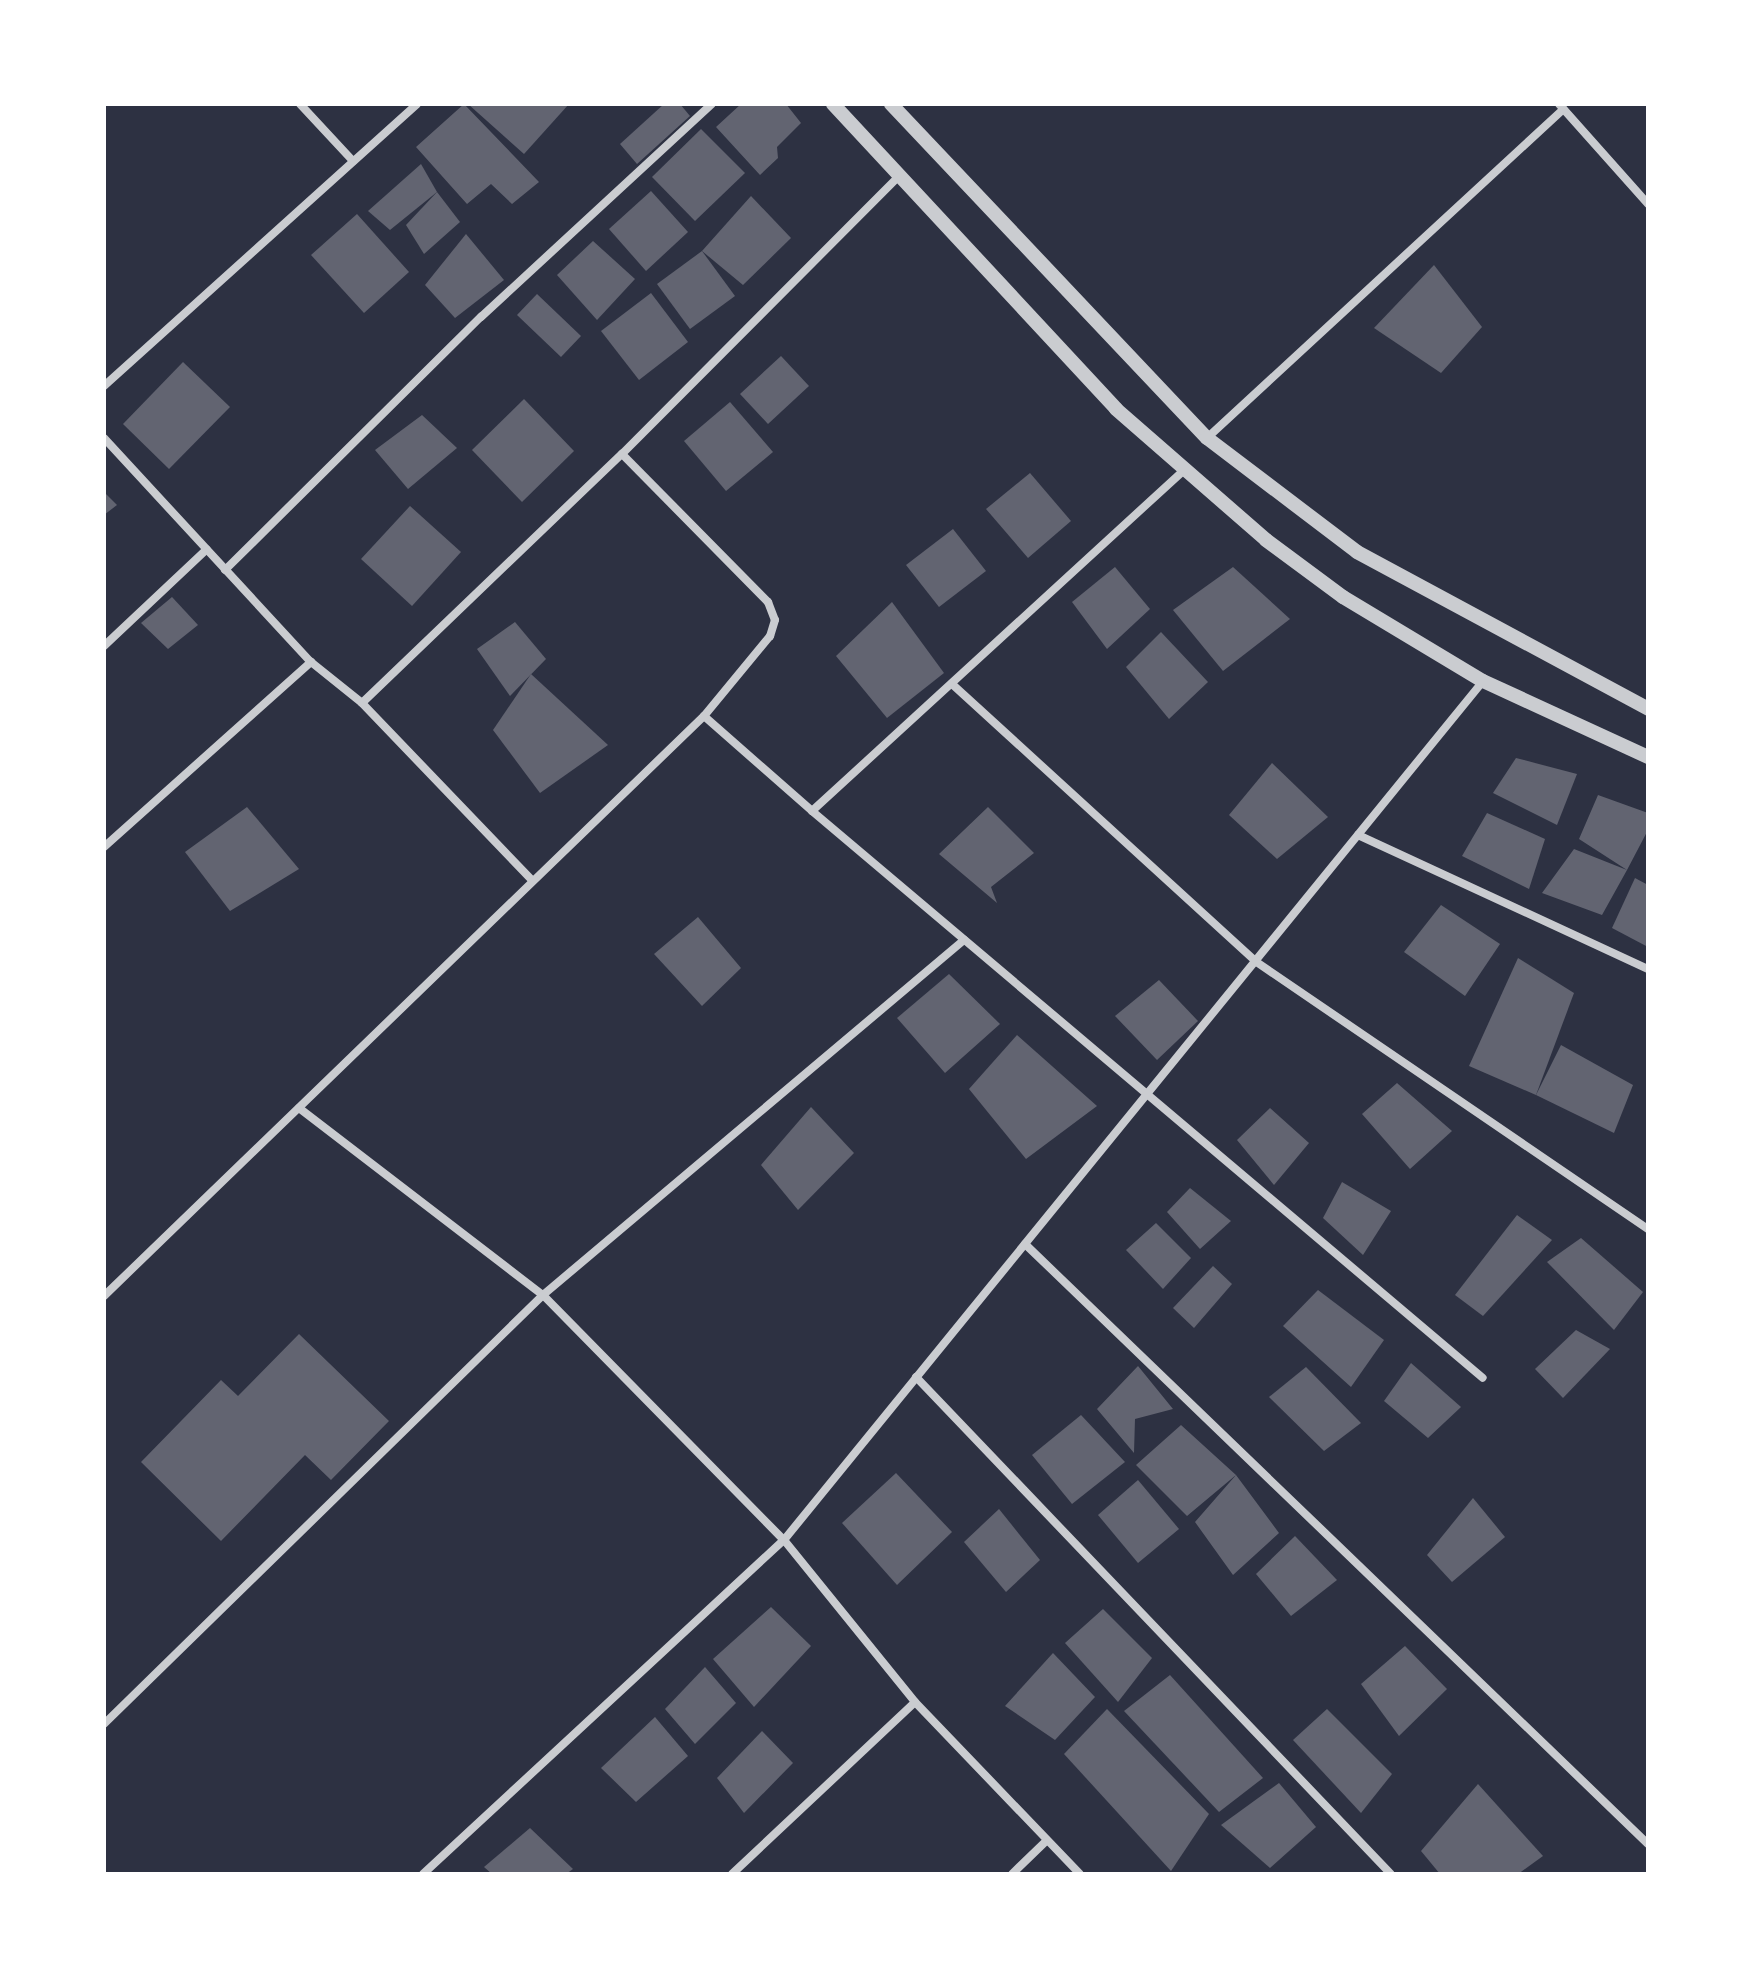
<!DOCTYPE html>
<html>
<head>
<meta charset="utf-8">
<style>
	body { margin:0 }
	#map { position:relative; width:1752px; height:1978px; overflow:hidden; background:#2d3142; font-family:Literata,serif }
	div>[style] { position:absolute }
	.building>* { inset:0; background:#626471 }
	.minor>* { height:8px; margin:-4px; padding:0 4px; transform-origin:4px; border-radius:4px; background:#caccd0 }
	.tertiary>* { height:14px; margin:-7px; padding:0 7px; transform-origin:7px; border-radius:7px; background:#caccd0 }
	span { translate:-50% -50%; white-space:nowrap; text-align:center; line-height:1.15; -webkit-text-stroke:7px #fff; paint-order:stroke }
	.frame { position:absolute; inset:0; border:106px solid #fff; pointer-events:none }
</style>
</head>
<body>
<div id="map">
	<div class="building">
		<i style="clip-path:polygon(464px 104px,539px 182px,512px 204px,491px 184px,467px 204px,416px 147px)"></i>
		<i style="clip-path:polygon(468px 104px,569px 104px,524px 154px)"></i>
		<i style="clip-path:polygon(664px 104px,680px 104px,690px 116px,637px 164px,620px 144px)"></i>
		<i style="clip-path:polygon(741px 104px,786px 104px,801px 123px,777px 147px,778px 158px,760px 175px,716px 127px)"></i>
		<i style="clip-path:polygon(701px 129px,745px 173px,695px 221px,652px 177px)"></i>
		<i style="clip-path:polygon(421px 164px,437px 192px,390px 230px,368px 211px)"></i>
		<i style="clip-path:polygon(651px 191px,688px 232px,646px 271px,609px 229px)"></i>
		<i style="clip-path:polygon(437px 192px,460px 222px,424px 254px,406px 225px)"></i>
		<i style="clip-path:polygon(751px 196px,791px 238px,743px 285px,702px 251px)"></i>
		<i style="clip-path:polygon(357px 214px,409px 272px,364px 313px,311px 255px)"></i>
		<i style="clip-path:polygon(466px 234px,504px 280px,455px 318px,425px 285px)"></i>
		<i style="clip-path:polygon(593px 241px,635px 279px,597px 320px,557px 275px)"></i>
		<i style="clip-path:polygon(702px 251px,735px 296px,690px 329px,657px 284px)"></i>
		<i style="clip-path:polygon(1434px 265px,1482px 327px,1441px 373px,1374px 328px)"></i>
		<i style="clip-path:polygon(651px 293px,688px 342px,639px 380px,601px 331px)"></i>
		<i style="clip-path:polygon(537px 294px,581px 336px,561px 357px,517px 315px)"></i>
		<i style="clip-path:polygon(781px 356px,809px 386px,768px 424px,740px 394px)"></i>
		<i style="clip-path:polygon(183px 362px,230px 407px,169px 469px,123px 424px)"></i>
		<i style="clip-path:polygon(524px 399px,574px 451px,522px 502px,472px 450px)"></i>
		<i style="clip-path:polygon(730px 402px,773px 452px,726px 491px,684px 441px)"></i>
		<i style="clip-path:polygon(422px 415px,457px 448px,408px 489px,375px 450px)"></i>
		<i style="clip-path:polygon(1030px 473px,1071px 521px,1028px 558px,986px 509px)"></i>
		<i style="clip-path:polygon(104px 492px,117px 505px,104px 515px)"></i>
		<i style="clip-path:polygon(410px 506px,461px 552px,412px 606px,361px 559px)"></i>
		<i style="clip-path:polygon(953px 529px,986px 571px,939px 607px,906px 565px)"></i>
		<i style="clip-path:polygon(1115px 567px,1150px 609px,1107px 649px,1072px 602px)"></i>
		<i style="clip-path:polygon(1233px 567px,1290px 619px,1223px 671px,1173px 610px)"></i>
		<i style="clip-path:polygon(172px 597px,198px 625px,168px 649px,141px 623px)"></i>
		<i style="clip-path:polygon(892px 602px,944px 673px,887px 718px,836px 656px)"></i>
		<i style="clip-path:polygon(515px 622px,546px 659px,510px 696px,477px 649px)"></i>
		<i style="clip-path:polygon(1161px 632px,1208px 682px,1169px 719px,1126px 667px)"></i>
		<i style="clip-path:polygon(531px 674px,608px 745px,540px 793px,493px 730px)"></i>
		<i style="clip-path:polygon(1516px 758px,1577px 774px,1557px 825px,1493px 793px)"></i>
		<i style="clip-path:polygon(1272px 763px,1328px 817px,1277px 859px,1229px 815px)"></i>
		<i style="clip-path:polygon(1598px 795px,1648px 813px,1648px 830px,1627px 870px,1602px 915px,1542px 893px,1574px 849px,1627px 870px,1579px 839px)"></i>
		<i style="clip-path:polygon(247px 807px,299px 869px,230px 911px,185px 852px)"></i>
		<i style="clip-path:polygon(988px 807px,1034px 853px,991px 887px,997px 903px,939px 854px)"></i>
		<i style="clip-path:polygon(1487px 813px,1545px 839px,1529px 889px,1462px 856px)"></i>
		<i style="clip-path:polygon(1635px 878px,1648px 885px,1648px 947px,1612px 928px)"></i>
		<i style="clip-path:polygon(1441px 905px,1500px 944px,1465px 996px,1404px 952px)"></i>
		<i style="clip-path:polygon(698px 917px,741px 968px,702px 1006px,654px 954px)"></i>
		<i style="clip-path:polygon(1518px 958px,1574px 993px,1536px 1095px,1469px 1066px)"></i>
		<i style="clip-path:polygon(949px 974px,1000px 1024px,945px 1073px,897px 1018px)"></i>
		<i style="clip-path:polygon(1159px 980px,1198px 1021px,1157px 1060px,1115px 1016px)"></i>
		<i style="clip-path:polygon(1017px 1035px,1097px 1106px,1026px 1159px,969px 1089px)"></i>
		<i style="clip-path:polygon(1561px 1045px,1633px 1085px,1614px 1133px,1536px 1095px)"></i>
		<i style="clip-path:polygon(1397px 1083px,1452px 1131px,1410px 1169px,1362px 1114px)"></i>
		<i style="clip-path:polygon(811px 1107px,854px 1153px,798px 1210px,761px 1165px)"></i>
		<i style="clip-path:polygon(1270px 1108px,1309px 1143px,1274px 1185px,1237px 1140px)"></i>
		<i style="clip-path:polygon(1342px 1182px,1391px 1211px,1363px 1255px,1323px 1218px)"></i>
		<i style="clip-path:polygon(1190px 1188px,1231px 1221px,1200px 1249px,1167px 1212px)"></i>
		<i style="clip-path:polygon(1517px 1215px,1552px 1240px,1483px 1316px,1455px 1295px)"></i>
		<i style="clip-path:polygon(1156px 1223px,1191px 1258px,1163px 1289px,1126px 1250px)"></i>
		<i style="clip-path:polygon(1581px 1238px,1643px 1292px,1614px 1330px,1547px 1262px)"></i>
		<i style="clip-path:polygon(1213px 1266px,1232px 1284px,1194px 1328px,1173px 1308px)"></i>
		<i style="clip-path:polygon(1318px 1290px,1384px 1340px,1351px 1387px,1283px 1326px)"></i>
		<i style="clip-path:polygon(1576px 1330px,1610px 1349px,1563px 1398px,1535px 1369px)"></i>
		<i style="clip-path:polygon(299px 1334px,389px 1421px,331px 1480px,305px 1455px,221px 1541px,141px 1462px,221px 1380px,238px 1396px)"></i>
		<i style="clip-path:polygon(1411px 1363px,1461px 1407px,1428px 1438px,1384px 1401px)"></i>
		<i style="clip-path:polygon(1138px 1366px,1173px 1409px,1135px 1419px,1134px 1453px,1097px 1409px)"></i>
		<i style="clip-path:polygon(1306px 1367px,1361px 1423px,1324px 1451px,1269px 1397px)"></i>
		<i style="clip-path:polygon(1081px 1415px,1125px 1462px,1072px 1504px,1032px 1455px)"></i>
		<i style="clip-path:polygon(1181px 1425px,1236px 1475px,1279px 1533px,1233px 1575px,1195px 1522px,1236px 1475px,1187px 1516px,1136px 1465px)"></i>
		<i style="clip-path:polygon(896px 1473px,952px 1532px,897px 1585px,842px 1523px)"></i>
		<i style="clip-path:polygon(1138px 1480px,1179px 1529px,1138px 1563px,1098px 1515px)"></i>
		<i style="clip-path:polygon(1473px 1498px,1505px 1537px,1452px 1582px,1427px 1555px)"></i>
		<i style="clip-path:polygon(999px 1509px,1040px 1560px,1006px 1592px,964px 1542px)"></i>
		<i style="clip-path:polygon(1295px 1536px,1337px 1580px,1291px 1616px,1256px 1574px)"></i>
		<i style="clip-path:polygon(771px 1607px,811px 1646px,754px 1707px,713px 1659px)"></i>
		<i style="clip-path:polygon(1103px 1609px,1152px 1658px,1118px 1702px,1065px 1643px)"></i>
		<i style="clip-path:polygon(1405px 1646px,1447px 1689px,1399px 1736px,1361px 1684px)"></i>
		<i style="clip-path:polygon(1053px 1653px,1095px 1697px,1055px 1740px,1005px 1706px)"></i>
		<i style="clip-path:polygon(705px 1667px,736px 1703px,695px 1744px,665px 1709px)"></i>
		<i style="clip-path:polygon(1170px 1675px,1263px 1778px,1219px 1812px,1124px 1711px)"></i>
		<i style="clip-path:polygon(1107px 1709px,1209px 1814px,1171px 1871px,1064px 1754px)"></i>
		<i style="clip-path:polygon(1327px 1709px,1392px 1774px,1361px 1813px,1293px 1740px)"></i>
		<i style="clip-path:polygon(655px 1717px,688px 1756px,636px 1802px,601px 1768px)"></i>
		<i style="clip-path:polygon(762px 1731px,793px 1763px,744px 1813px,717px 1778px)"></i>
		<i style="clip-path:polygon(1279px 1783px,1316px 1827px,1270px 1868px,1221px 1825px)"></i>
		<i style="clip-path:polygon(1478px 1784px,1543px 1856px,1518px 1874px,1440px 1874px,1421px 1851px)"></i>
		<i style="clip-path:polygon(530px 1828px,573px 1869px,566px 1874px,492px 1874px,484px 1867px)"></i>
	</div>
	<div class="minor">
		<i style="left:300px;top:104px;width:78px;rotate:47.1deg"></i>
		<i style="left:1559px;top:104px;width:134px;rotate:48.3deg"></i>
		<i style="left:104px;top:386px;width:421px;rotate:-42deg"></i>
		<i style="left:104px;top:438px;width:305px;rotate:47.3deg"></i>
		<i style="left:311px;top:662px;width:65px;rotate:38.8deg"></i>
		<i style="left:362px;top:703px;width:245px;rotate:46.2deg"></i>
		<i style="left:1207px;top:438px;width:485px;rotate:-42.7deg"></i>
		<i style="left:622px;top:454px;width:208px;rotate:45.4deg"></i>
		<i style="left:768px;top:602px;width:19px;rotate:69deg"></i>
		<i style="left:775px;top:620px;width:17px;rotate:107deg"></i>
		<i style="left:770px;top:636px;width:104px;rotate:129.5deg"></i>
		<i style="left:225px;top:570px;width:360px;rotate:-44.7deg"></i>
		<i style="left:481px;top:317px;width:314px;rotate:-42.7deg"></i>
		<i style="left:104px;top:646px;width:141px;rotate:-43.3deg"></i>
		<i style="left:952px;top:684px;width:411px;rotate:42.4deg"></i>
		<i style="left:1255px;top:961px;width:476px;rotate:34.3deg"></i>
		<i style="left:362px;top:703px;width:360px;rotate:-43.8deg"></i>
		<i style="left:622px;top:454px;width:395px;rotate:-45.1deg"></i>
		<i style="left:812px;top:811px;width:878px;rotate:40.2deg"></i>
		<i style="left:1358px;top:835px;width:319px;rotate:24.8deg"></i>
		<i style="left:104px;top:847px;width:278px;rotate:-41.8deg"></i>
		<i style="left:299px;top:1108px;width:307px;rotate:37.5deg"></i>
		<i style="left:543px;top:1295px;width:344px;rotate:45.5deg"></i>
		<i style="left:784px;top:1540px;width:208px;rotate:51deg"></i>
		<i style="left:915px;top:1702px;width:238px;rotate:46.2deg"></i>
		<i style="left:1025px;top:1244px;width:865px;rotate:43.92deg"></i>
		<i style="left:104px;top:1296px;width:835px;rotate:-44.03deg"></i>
		<i style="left:704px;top:716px;width:144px;rotate:41.3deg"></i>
		<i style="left:812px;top:811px;width:503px;rotate:-42.5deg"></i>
		<i style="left:916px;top:1377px;width:687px;rotate:46.3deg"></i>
		<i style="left:104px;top:1724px;width:614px;rotate:-44.34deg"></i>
		<i style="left:543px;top:1295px;width:551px;rotate:-40.14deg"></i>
		<i style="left:423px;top:1874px;width:492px;rotate:-42.8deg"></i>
		<i style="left:784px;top:1540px;width:1107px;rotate:-50.86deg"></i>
		<i style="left:732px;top:1874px;width:251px;rotate:-43.2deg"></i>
		<i style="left:1012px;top:1874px;width:47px;rotate:-44.1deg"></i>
	</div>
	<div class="tertiary">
		<i style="left:833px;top:104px;width:416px;rotate:47.1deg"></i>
		<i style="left:1116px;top:409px;width:199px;rotate:41.1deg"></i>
		<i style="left:1266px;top:540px;width:96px;rotate:36.5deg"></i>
		<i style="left:1343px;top:597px;width:163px;rotate:31deg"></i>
		<i style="left:1483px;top:681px;width:182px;rotate:24.7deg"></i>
		<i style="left:891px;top:104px;width:460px;rotate:46.6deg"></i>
		<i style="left:1207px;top:438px;width:188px;rotate:37.2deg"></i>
		<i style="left:1357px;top:552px;width:331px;rotate:28.3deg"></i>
	</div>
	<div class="frame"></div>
</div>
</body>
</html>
